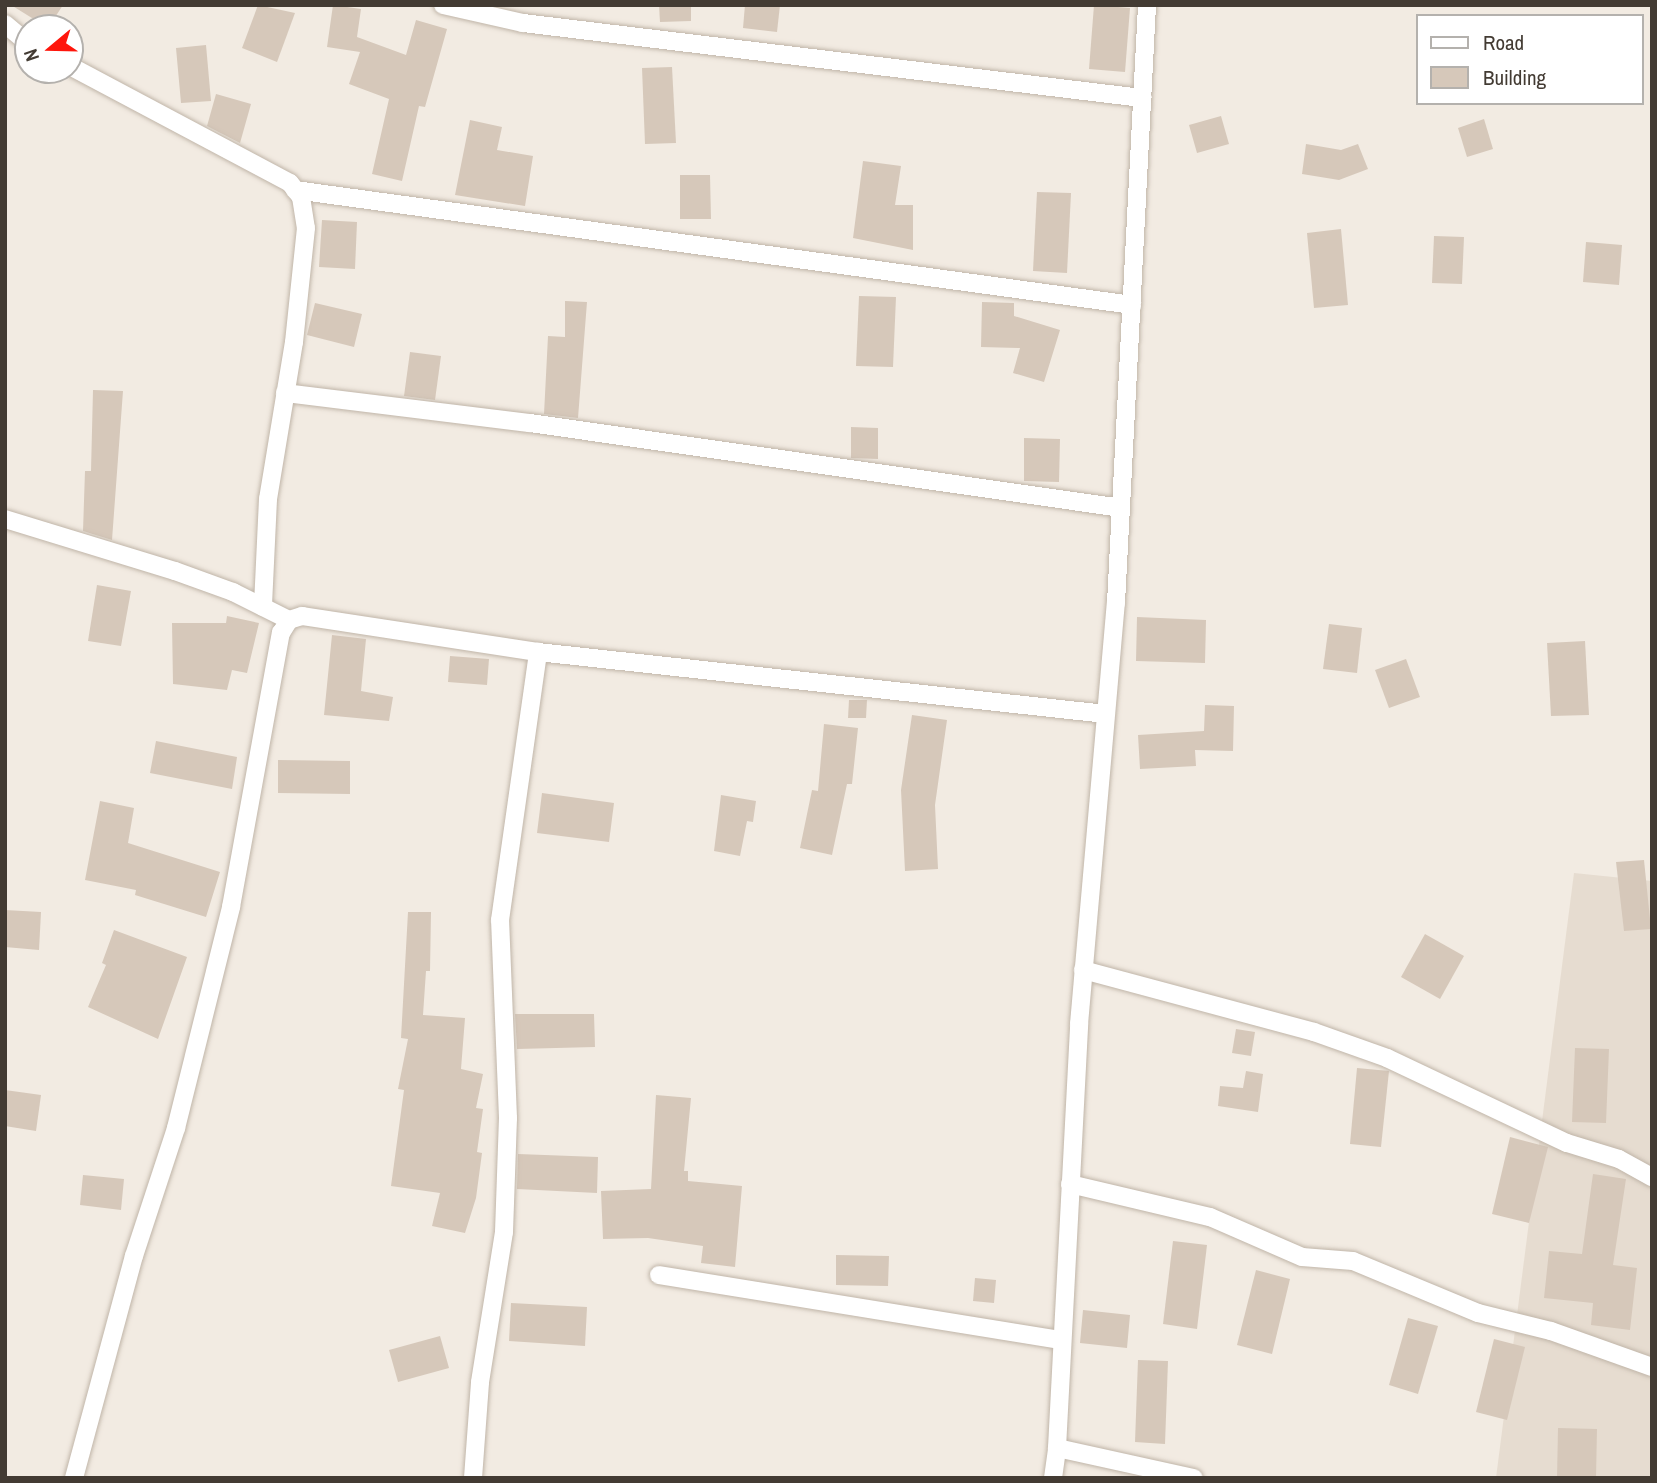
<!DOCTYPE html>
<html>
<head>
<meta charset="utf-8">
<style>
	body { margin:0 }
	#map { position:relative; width:1657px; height:1483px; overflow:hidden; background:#f2ebe2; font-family:"Archivo Narrow",sans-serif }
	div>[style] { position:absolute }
	.residential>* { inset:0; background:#e6dcd0 }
	.building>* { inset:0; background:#d6c8ba }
	.roads { filter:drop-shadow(0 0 2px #c0b5a8) drop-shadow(0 0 2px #c0b5a8) }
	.street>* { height:18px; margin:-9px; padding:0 9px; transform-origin:9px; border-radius:9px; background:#fff }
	span { translate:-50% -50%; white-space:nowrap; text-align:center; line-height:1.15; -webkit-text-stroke:5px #fff; paint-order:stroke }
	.frame { position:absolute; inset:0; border:7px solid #433b33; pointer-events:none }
	.legend { position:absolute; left:1416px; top:14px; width:228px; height:91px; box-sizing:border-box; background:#fff; border:2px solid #b4b1ad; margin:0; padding:9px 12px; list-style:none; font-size:21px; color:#433b33 }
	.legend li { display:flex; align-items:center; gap:14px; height:35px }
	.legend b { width:35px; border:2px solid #b4b1ad }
	.north { position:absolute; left:14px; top:14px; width:70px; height:70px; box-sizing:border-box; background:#fff; border:2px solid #b4b1ad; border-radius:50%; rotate:251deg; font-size:19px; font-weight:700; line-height:28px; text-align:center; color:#433b33 }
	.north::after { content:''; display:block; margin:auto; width:24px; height:32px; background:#fe160c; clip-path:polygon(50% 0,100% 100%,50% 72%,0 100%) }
</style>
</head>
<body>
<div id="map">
	<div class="residential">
		<i style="clip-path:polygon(1574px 873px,1652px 881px,1652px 1478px,1496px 1478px)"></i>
	</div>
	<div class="building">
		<i style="clip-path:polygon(11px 5px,63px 5px,48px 28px)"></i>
		<i style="clip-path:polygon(258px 5px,295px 13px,277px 62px,242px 48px)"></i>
		<i style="clip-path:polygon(333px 5px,361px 9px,357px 37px,406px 55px,416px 20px,447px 29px,425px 107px,419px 106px,402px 181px,372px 174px,389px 99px,349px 84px,360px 52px,327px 47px)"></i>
		<i style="clip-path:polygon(659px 5px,691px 5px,691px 21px,660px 22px)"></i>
		<i style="clip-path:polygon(745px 5px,780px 5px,777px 32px,743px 28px)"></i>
		<i style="clip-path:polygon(1094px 5px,1130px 8px,1125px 72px,1089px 69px)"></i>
		<i style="clip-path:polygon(206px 45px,211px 101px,181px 103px,176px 48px)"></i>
		<i style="clip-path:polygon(672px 67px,676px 143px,645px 144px,642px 68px)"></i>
		<i style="clip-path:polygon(216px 94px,251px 104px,240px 143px,207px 126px)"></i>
		<i style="clip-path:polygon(1221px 116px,1229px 144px,1197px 153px,1189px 125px)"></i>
		<i style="clip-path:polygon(1484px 119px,1493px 149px,1467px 157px,1458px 128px)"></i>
		<i style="clip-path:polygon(470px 120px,502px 127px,497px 150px,533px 156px,525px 206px,455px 195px)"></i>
		<i style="clip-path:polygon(1306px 144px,1341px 150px,1358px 144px,1368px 169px,1339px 180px,1302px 174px)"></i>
		<i style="clip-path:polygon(863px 161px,901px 166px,895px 205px,913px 205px,913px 250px,853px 238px)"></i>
		<i style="clip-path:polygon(680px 175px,710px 175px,711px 219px,680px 219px)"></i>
		<i style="clip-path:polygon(1037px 192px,1071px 193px,1067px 273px,1033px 271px)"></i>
		<i style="clip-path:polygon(322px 220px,357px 222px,355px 269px,319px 267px)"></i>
		<i style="clip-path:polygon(1341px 229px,1348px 305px,1314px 308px,1307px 233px)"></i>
		<i style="clip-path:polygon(1434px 236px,1464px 237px,1462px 284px,1432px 283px)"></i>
		<i style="clip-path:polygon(1586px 242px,1622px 245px,1619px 285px,1583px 282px)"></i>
		<i style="clip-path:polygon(859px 296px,896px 297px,893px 367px,856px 366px)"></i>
		<i style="clip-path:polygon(565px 301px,587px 302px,578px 418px,544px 414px,548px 336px,565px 337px)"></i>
		<i style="clip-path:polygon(982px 302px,1014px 303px,1014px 316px,1060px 330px,1044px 382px,1013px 373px,1020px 348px,981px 347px)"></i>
		<i style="clip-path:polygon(315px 303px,362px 314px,354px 347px,307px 335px)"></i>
		<i style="clip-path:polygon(410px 352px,441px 356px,435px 400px,404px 396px)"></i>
		<i style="clip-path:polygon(93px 390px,123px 391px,112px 540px,83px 531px,85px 471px,91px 471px)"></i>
		<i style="clip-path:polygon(851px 427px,878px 428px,878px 459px,851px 458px)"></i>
		<i style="clip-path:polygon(1024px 438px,1060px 439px,1059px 482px,1024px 481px)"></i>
		<i style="clip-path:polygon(97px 585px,131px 591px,121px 646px,88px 641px)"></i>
		<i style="clip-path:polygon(227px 616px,259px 623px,247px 673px,232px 670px,227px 690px,173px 684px,172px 623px,226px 623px)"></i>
		<i style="clip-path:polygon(1137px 617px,1206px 620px,1205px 663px,1136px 661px)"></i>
		<i style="clip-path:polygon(1329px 624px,1362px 628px,1357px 673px,1323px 669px)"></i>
		<i style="clip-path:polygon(332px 635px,366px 639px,361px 691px,393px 697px,389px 721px,324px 715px)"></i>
		<i style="clip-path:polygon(1585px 641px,1589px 715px,1551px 716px,1547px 643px)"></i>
		<i style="clip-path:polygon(450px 656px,489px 659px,487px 685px,448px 682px)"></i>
		<i style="clip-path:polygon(1406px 659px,1420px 697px,1389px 708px,1375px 670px)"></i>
		<i style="clip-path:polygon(849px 700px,867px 700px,866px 718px,848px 718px)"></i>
		<i style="clip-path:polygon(1205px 705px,1234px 706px,1233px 751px,1195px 750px,1196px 766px,1140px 769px,1138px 735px,1204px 731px)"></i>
		<i style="clip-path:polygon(912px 715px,947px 720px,935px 805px,938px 869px,905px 871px,901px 790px)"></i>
		<i style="clip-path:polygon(824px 724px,858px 728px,852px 784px,847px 784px,832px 855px,800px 848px,812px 790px,818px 791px)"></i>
		<i style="clip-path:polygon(156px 741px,237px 757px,232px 789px,150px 773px)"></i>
		<i style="clip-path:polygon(278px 760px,350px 761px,350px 794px,278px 793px)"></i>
		<i style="clip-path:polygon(542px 793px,614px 803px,609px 842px,537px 833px)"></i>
		<i style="clip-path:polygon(721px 795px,756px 801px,753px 822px,747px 821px,740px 856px,714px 851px)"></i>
		<i style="clip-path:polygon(100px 801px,134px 808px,128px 843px,220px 872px,206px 917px,135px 895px,136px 890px,85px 880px)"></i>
		<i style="clip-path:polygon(1644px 860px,1651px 929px,1624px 931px,1616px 862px)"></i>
		<i style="clip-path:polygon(5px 910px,41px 912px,39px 950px,5px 947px)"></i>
		<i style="clip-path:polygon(408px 912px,431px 912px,430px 971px,426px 971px,423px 1015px,465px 1018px,461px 1069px,483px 1074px,476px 1108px,483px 1109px,477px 1152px,482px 1153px,476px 1198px,465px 1233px,432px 1226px,440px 1193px,391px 1186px,404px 1090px,398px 1089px,408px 1039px,401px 1038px)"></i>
		<i style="clip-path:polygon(114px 930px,187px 957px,158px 1039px,88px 1007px,106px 965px,102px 963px)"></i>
		<i style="clip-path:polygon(1425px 934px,1464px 956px,1440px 999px,1401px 977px)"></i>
		<i style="clip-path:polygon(515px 1014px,594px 1014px,595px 1047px,517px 1049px)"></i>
		<i style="clip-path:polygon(1236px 1029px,1255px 1032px,1251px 1056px,1232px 1053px)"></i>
		<i style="clip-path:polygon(1575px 1048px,1609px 1049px,1606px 1123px,1572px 1122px)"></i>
		<i style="clip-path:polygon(1357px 1068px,1389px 1071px,1381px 1147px,1350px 1144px)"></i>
		<i style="clip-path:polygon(1246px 1071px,1263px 1074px,1258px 1112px,1218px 1106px,1220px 1086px,1243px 1088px)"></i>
		<i style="clip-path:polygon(5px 1090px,41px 1095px,36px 1131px,5px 1126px)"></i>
		<i style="clip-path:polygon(656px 1095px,691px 1098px,684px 1171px,688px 1171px,688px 1181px,742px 1186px,735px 1267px,701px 1263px,703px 1246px,648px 1238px,603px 1239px,601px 1191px,651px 1189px)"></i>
		<i style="clip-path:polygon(1510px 1137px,1548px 1147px,1529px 1223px,1492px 1214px)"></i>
		<i style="clip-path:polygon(518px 1154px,598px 1157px,597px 1193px,517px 1189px)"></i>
		<i style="clip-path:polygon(1593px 1174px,1626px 1179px,1613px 1265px,1637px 1268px,1630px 1330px,1591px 1325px,1593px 1303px,1544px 1298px,1549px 1251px,1582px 1254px)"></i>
		<i style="clip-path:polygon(83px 1175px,124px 1179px,121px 1210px,80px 1205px)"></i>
		<i style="clip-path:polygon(1173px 1241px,1207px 1245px,1197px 1329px,1163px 1324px)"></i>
		<i style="clip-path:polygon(836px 1255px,889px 1256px,888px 1286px,836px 1285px)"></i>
		<i style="clip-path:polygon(1256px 1270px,1290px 1279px,1272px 1354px,1237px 1345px)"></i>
		<i style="clip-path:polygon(975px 1278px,996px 1280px,994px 1303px,973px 1301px)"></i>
		<i style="clip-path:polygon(511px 1303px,587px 1307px,585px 1346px,509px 1341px)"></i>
		<i style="clip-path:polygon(1083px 1310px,1130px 1315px,1127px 1348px,1080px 1343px)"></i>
		<i style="clip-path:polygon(1408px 1318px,1438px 1326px,1418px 1394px,1389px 1385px)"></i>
		<i style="clip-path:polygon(440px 1336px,449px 1368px,398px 1382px,389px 1350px)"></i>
		<i style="clip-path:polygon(1494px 1339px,1525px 1347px,1507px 1420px,1476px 1412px)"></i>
		<i style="clip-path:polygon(1138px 1360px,1168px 1361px,1165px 1444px,1135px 1442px)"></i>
		<i style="clip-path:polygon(1558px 1428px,1597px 1429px,1596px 1478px,1557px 1478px)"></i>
	</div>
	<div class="roads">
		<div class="street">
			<i style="left:443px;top:5px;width:82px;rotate:12.7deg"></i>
			<i style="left:523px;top:23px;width:624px;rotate:6.91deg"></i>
			<i style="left:5px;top:24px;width:30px;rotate:40deg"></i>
			<i style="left:70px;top:66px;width:249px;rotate:28deg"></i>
			<i style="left:290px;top:183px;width:18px;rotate:52deg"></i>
			<i style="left:301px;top:197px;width:31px;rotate:81deg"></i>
			<i style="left:306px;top:228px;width:115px;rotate:96deg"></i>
			<i style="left:294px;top:342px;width:159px;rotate:99.4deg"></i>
			<i style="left:268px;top:499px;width:108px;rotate:92.7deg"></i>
			<i style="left:295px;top:190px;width:845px;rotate:7.82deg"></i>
			<i style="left:285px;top:393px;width:247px;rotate:7deg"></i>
			<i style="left:530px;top:423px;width:597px;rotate:8.18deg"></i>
			<i style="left:5px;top:519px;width:178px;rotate:17deg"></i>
			<i style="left:175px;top:571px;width:62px;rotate:19.9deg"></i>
			<i style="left:233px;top:592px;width:63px;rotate:26.6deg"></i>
			<i style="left:1083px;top:970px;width:239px;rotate:15deg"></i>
			<i style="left:1314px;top:1032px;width:77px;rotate:19.6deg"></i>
			<i style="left:1387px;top:1058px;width:199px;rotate:25.3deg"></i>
			<i style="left:1567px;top:1143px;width:54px;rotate:17.1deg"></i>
			<i style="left:1619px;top:1159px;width:38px;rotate:29deg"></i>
			<i style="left:1070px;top:1184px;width:144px;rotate:13.3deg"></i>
			<i style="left:1210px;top:1217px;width:100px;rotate:23.5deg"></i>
			<i style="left:1302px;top:1257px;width:51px;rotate:4.5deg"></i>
			<i style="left:1353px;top:1261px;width:135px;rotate:22.6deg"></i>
			<i style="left:1478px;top:1313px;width:75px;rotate:13.9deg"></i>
			<i style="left:1551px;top:1331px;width:107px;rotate:19.6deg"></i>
			<i style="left:659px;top:1275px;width:406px;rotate:9.2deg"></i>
			<i style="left:1057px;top:1448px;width:425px;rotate:-87deg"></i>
			<i style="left:1079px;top:1024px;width:423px;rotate:-85deg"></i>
			<i style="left:1116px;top:603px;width:599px;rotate:-87.03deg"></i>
			<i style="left:74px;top:1478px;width:230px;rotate:-74.9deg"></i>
			<i style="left:134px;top:1256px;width:135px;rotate:-71.8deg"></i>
			<i style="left:176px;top:1128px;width:228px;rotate:-76deg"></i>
			<i style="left:231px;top:907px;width:279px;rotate:-79.7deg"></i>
			<i style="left:281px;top:633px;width:15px;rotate:-58deg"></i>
			<i style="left:289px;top:620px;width:14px;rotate:-17deg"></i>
			<i style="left:302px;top:616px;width:239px;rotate:8.7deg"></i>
			<i style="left:538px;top:652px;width:571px;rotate:6.23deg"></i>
			<i style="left:473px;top:1478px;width:96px;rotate:-85.8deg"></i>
			<i style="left:480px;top:1382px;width:152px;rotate:-80.9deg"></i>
			<i style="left:504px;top:1232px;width:114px;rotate:-88deg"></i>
			<i style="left:508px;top:1118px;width:198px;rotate:-92.3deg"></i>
			<i style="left:500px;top:920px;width:271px;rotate:-81.9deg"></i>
			<i style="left:1053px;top:1478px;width:30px;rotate:-82deg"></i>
			<i style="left:1057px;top:1448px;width:140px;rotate:12.4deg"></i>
		</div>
	</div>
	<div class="frame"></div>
	<ul class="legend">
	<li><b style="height:9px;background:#fff"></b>Road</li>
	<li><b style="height:19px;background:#d6c8ba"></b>Building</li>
	</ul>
	<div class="north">N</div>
</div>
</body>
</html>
